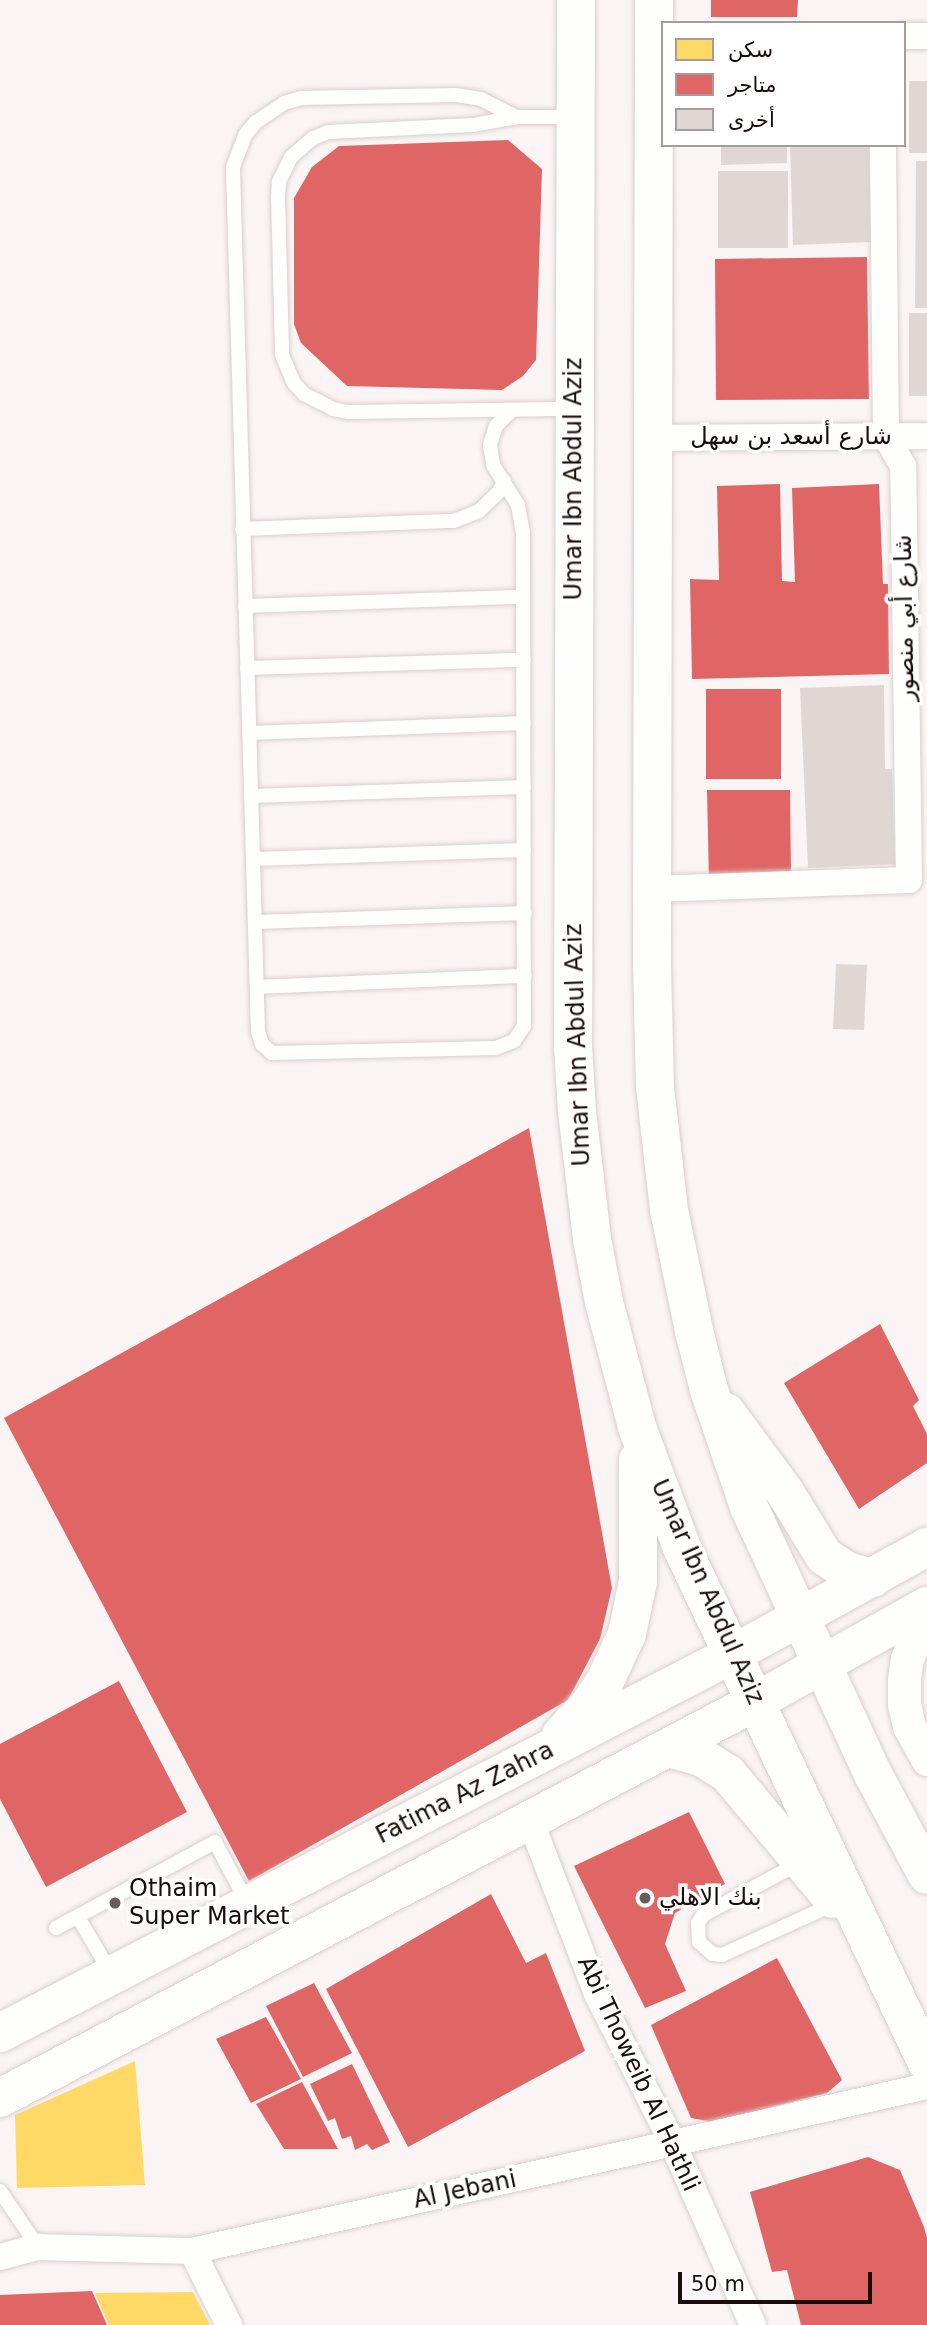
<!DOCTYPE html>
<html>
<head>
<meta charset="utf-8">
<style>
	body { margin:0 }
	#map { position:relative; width:927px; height:2325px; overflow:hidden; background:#faf5f4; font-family:"DejaVu Sans",Vazirmatn,sans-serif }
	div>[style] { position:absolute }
	.homes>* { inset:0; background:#ffd966 }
	.shops>* { inset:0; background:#e06666 }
	.building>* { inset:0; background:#e0d7d5 }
	.roads { filter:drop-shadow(0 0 2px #d8cfcd) drop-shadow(0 0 2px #d8cfcd) }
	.service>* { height:14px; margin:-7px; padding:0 7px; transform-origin:7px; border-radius:7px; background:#fefefd }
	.minor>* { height:26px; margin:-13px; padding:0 13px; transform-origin:13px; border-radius:13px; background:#fefefd }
	.tertiary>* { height:33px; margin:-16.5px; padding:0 16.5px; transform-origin:16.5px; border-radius:16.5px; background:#fefefd }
	.secondary>* { height:38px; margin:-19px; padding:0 19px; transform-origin:19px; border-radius:19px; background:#fefefd }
	.dots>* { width:19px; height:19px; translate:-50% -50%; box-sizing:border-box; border:4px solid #fff; border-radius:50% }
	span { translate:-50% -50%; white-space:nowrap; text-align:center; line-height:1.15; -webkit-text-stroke:7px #fff; paint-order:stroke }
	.street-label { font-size:24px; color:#180d0a }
	.poi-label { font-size:24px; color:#180d0a }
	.left { translate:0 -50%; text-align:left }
	.legend { position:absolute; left:661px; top:21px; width:245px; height:126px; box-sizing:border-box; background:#fff; border:2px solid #a39e9d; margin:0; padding:9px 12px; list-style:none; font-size:21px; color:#180d0a }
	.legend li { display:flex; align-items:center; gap:14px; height:35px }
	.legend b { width:35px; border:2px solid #a39e9d }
	.scale { position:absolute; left:678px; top:2272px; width:194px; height:32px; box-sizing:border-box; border:4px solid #180d0a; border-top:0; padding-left:9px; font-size:21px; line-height:24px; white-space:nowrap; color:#180d0a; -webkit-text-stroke:5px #fff; paint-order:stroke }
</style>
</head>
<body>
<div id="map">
	<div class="homes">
		<i style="clip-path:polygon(135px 2061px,145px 2185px,17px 2188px,15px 2115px)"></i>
		<i style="clip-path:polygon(193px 2292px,210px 2325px,109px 2325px,95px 2293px)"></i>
	</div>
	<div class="shops">
		<i style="clip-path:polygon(711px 0,798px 0,797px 17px,711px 17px)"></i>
		<i style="clip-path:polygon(508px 140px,542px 169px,536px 360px,523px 376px,502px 390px,347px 386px,301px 343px,294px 324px,294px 198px,312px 167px,339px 146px)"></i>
		<i style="clip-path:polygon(867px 257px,869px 399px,716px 400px,715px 259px)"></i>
		<i style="clip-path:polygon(780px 484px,782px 581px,795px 582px,792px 488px,879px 484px,883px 584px,888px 584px,889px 674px,692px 679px,690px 579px,719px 580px,717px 486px)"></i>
		<i style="clip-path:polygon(706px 689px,781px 689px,781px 779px,706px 779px)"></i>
		<i style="clip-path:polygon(707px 790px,790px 790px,791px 879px,709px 883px)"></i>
		<i style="clip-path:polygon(529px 1128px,612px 1588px,600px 1639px,568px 1700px,249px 1881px,4px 1418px)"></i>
		<i style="clip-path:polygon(880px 1324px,919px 1400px,913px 1406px,927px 1434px,927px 1463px,859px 1509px,784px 1383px)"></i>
		<i style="clip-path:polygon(119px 1681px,187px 1812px,46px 1887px,0 1799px,0 1744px)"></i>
		<i style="clip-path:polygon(689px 1812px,725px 1884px,675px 1913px,665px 1944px,686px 1991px,645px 2008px,574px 1866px)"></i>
		<i style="clip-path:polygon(491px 1894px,526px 1963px,546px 1953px,585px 2051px,408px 2147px,326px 1989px)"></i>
		<i style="clip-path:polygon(777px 1958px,842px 2080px,827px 2093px,713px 2122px,691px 2118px,651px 2025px)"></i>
		<i style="clip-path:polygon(314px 1983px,352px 2053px,303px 2077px,266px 2006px)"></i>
		<i style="clip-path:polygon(266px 2017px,301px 2079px,251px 2103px,216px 2039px)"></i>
		<i style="clip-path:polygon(352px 2064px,390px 2142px,372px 2150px,367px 2144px,355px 2150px,351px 2136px,342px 2139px,335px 2118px,328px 2121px,310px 2084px)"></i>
		<i style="clip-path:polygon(302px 2082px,338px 2149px,284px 2149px,256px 2104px)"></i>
		<i style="clip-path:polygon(868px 2157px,900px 2170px,924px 2227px,927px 2238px,927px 2325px,801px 2325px,787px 2270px,772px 2272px,750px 2192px)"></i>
		<i style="clip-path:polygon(92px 2291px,107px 2325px,0 2325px,0 2295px)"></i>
	</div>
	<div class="building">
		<i style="clip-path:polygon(909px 81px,927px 81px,927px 153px,909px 153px)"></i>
		<i style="clip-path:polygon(721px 145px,787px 145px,787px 163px,721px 165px)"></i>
		<i style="clip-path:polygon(790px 145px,869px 145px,871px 242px,793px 245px)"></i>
		<i style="clip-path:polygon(916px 161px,927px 161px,927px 308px,915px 308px)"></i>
		<i style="clip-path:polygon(718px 171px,788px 171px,788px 248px,718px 248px)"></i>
		<i style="clip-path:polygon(909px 313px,927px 313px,927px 396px,909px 396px)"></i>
		<i style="clip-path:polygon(884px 685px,885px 769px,892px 769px,895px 864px,808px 868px,800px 688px)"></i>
		<i style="clip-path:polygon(836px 964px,867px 965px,864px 1030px,833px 1029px)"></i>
	</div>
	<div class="roads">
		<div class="service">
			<i style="left:574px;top:117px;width:58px;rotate:180deg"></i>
			<i style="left:516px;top:117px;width:44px;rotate:169.5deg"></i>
			<i style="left:473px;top:125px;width:145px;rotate:177.2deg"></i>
			<i style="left:328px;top:132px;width:16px;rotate:158deg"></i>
			<i style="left:313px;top:138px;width:29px;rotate:139deg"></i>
			<i style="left:291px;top:157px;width:28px;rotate:116deg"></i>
			<i style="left:279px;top:182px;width:15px;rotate:94deg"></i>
			<i style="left:278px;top:197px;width:158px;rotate:88.5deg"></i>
			<i style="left:282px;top:355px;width:30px;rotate:67deg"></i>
			<i style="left:294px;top:383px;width:15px;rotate:48deg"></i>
			<i style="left:304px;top:394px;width:33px;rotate:27deg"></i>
			<i style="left:333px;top:409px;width:16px;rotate:11deg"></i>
			<i style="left:349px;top:412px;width:225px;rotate:-0.8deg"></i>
			<i style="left:512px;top:410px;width:23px;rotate:135deg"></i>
			<i style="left:496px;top:426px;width:20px;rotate:108deg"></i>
			<i style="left:490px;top:445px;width:20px;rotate:81deg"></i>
			<i style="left:493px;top:465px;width:47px;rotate:58deg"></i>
			<i style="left:518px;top:505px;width:27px;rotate:80deg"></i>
			<i style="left:523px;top:532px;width:494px;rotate:89.9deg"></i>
			<i style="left:524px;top:1026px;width:18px;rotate:124deg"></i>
			<i style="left:514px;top:1041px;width:19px;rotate:159deg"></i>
			<i style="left:496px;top:1048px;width:224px;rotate:178.7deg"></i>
			<i style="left:272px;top:1053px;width:13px;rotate:-138deg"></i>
			<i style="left:262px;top:1044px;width:13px;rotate:-108deg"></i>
			<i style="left:258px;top:1032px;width:865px;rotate:-91.66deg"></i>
			<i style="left:233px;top:167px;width:34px;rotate:-69deg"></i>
			<i style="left:245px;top:135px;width:17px;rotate:-50deg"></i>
			<i style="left:256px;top:122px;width:34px;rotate:-34deg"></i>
			<i style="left:284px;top:103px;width:18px;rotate:-16deg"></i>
			<i style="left:301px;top:98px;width:155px;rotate:-1.1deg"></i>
			<i style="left:456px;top:95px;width:25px;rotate:9deg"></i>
			<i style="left:481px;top:99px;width:39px;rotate:27deg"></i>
			<i style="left:242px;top:529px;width:212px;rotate:-2.2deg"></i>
			<i style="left:454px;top:521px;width:27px;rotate:-22deg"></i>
			<i style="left:479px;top:511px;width:28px;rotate:-44deg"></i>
			<i style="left:499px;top:492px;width:12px;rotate:-66deg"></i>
			<i style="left:245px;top:606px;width:278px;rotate:-1.9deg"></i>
			<i style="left:247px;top:668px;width:277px;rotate:-1.7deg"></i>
			<i style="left:249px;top:733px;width:275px;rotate:-2.1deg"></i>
			<i style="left:251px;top:796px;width:273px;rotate:-1.9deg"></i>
			<i style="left:253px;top:859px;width:271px;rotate:-1.9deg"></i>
			<i style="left:255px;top:922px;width:270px;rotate:-1.9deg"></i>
			<i style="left:257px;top:987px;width:268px;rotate:-2.4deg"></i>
			<i style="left:801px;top:1862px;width:111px;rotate:151.6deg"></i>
			<i style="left:703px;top:1915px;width:9px;rotate:122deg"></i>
			<i style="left:698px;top:1923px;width:19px;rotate:87deg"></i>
			<i style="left:699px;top:1942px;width:18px;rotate:41deg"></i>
			<i style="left:713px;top:1954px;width:9px;rotate:6deg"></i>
			<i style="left:722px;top:1955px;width:123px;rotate:-24.5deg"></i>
			<i style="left:78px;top:1917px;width:65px;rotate:59.5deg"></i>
			<i style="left:56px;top:1928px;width:181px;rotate:-28.4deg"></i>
			<i style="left:215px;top:1842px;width:70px;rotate:62deg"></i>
			<i style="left:0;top:2191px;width:68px;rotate:55.8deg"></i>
		</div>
		<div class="minor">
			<i style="left:904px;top:36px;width:23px"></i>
			<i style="left:655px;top:438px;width:272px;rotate:-0.4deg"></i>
			<i style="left:652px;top:889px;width:257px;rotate:-2deg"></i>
			<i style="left:909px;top:880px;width:414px;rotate:-90.8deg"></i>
			<i style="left:903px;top:466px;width:34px;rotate:-120deg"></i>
			<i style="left:886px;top:437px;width:292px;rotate:-90.6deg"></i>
			<i style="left:530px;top:1820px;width:186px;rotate:68.9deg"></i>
			<i style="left:597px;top:1994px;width:168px;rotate:63.1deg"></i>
			<i style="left:673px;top:2144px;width:198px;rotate:66.2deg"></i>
			<i style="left:192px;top:2251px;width:83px;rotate:63.4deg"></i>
			<i style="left:0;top:2257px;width:39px;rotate:-15deg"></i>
			<i style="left:38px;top:2247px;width:154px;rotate:1.5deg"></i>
			<i style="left:192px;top:2251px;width:753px;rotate:-12.65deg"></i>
		</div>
		<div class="tertiary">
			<i style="left:927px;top:1615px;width:47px;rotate:114.9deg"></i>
			<i style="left:907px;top:1658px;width:22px;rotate:98deg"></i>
			<i style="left:904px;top:1680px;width:24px;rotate:90deg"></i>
			<i style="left:904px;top:1704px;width:23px;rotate:77deg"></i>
			<i style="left:909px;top:1726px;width:38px;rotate:61deg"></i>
		</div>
		<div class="secondary">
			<i style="left:576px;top:0;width:1046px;rotate:90.16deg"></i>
			<i style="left:573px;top:1046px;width:65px;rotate:86.5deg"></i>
			<i style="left:577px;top:1111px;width:129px;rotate:83.3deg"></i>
			<i style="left:592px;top:1239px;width:64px;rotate:79.2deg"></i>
			<i style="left:604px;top:1302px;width:129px;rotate:75.2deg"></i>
			<i style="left:637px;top:1427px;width:129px;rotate:69.6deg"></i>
			<i style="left:682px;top:1548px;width:570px;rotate:64.56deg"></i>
			<i style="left:654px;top:0;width:964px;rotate:90.12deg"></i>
			<i style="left:652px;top:964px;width:123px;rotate:88.6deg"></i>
			<i style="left:655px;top:1087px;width:124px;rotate:83.5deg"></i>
			<i style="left:669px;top:1210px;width:124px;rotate:78.3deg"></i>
			<i style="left:694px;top:1331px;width:61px;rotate:75.7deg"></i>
			<i style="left:709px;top:1390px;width:124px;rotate:71.1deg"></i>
			<i style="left:749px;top:1507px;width:297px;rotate:65.1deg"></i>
			<i style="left:874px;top:1776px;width:112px;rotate:61.8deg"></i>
			<i style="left:726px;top:1412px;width:99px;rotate:53.6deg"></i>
			<i style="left:785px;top:1492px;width:75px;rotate:58.6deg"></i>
			<i style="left:824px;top:1556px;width:27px;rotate:33deg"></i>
			<i style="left:847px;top:1571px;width:27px;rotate:15deg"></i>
			<i style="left:561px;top:1735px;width:41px;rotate:-47deg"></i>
			<i style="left:589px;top:1705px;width:27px;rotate:-56deg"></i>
			<i style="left:604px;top:1683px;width:54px;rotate:-64.9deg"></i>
			<i style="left:627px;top:1634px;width:54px;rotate:-78.3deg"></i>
			<i style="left:638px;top:1581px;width:121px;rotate:-90deg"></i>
			<i style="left:669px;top:1748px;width:33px;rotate:16deg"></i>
			<i style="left:701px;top:1757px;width:32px;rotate:32deg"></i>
			<i style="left:728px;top:1774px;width:163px;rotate:50deg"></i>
			<i style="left:0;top:2033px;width:825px;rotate:-27.34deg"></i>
			<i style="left:733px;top:1654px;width:222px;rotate:-28.9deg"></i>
			<i style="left:0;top:2098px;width:853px;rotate:-27.68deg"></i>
			<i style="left:755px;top:1702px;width:197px;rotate:-29.2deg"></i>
		</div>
	</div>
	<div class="dots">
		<i style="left:645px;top:1898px;background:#675e5c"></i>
		<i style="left:115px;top:1903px;background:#675e5c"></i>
	</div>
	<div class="street-label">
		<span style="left:791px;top:437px">شارع أسعد بن سهل</span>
		<span style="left:574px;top:479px;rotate:-90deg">Umar Ibn Abdul Aziz</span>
		<span style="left:905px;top:618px;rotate:-91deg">شارع أبي منصور</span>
		<span style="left:578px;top:1045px;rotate:-92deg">Umar Ibn Abdul Aziz</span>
		<span style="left:707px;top:1592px;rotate:66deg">Umar Ibn Abdul Aziz</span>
		<span style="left:465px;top:1793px;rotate:-27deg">Fatima Az Zahra</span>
		<span style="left:638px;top:2074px;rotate:65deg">Abi Thoweib Al Hathli</span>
		<span style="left:465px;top:2190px;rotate:-12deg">Al Jebani</span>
	</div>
	<div class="poi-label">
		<span class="left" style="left:129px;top:1903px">Othaim<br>Super Market</span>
		<span class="left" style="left:659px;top:1898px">بنك الاهلي</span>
	</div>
	<ul class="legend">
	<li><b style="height:19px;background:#ffd966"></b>سكن</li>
	<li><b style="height:19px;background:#e06666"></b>متاجر</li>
	<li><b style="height:19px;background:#e0d7d5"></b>أخرى</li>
	</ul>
	<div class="scale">50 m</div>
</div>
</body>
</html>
